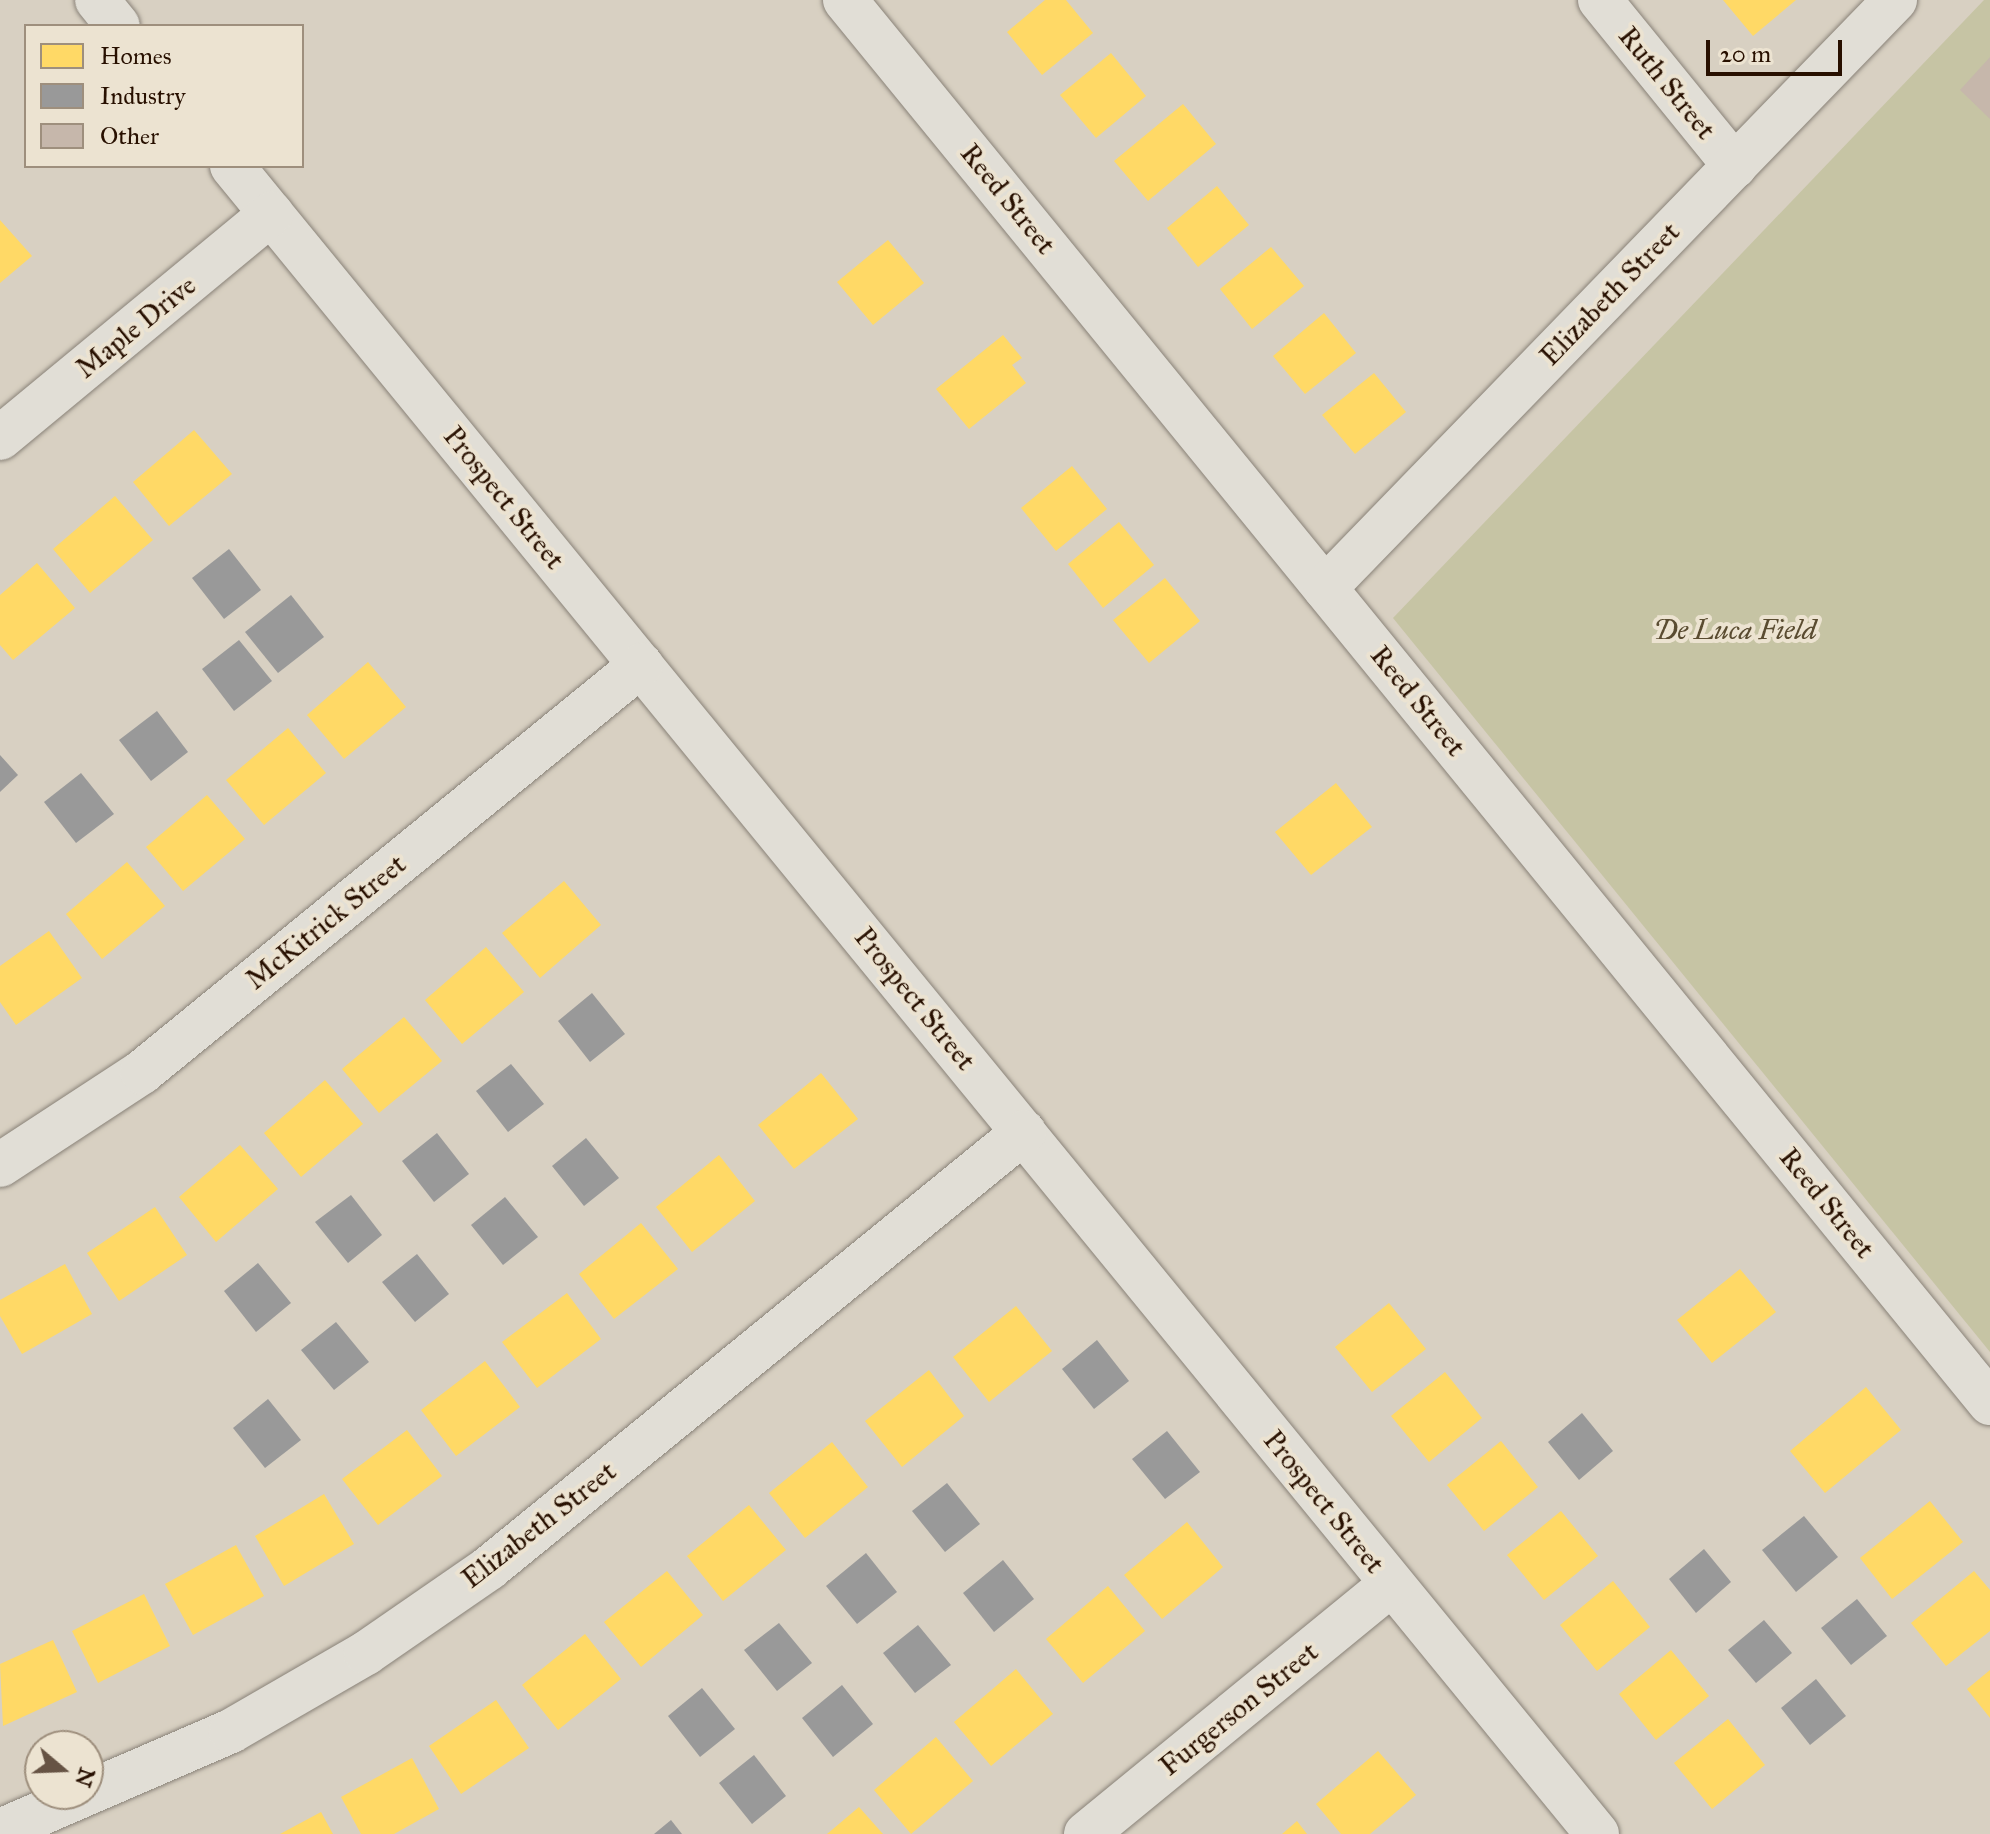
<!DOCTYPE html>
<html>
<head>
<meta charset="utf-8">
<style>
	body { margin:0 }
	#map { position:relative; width:1990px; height:1834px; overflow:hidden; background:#d8d0c2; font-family:"IM FELL Great Primer",serif }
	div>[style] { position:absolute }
	.green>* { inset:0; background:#c6c4a4 }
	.homes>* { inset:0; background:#ffd966 }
	.industry>* { inset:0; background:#999 }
	.building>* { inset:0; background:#c6b7ab }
	.roads { filter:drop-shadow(0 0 2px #898278) drop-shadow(0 0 2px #898278) }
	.minor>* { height:44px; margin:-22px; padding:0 22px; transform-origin:22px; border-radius:22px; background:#e1ded6 }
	span { translate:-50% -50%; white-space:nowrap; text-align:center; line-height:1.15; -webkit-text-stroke:8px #ece3d1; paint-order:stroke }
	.street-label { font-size:28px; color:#281000 }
	.park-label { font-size:28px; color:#5a4c31; font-style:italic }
	.legend { position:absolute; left:24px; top:24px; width:280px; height:144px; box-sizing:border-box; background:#ece3d1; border:2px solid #9e8f7d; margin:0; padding:10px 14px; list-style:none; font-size:24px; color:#281000 }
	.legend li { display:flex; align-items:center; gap:16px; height:40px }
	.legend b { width:40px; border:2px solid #9e8f7d }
	.north { position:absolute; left:24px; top:1730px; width:80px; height:80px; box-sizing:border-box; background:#ece3d1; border:2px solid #9e8f7d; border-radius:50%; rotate:109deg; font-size:22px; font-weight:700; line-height:32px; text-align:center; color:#281000 }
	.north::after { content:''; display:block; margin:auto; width:28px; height:36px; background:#665344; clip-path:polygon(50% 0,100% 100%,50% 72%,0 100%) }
	.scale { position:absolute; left:1706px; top:40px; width:136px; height:36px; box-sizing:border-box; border:4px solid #281000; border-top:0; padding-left:10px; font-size:24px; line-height:28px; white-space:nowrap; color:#281000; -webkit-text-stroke:6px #ece3d1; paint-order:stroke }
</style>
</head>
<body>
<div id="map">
	<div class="green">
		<i style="clip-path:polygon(1984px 0,1990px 0,1990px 1352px,1393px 618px)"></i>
	</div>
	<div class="homes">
		<i style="clip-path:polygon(1045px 0,1066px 0,1093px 33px,1042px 75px,1007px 32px)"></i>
		<i style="clip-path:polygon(1723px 0,1796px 0,1753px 36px)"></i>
		<i style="clip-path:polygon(1111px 53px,1146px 96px,1096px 138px,1060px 95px)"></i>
		<i style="clip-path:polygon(1183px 104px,1216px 144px,1148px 201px,1114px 161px)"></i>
		<i style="clip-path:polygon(1217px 186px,1249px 225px,1198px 267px,1167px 228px)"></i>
		<i style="clip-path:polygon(0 220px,32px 256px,0 283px)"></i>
		<i style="clip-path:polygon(888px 240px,924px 283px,873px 325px,837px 282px)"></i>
		<i style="clip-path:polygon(1271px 247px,1304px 286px,1252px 329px,1220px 289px)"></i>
		<i style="clip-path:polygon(1324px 313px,1356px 353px,1305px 394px,1273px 356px)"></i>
		<i style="clip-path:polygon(1003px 335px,1022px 358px,1012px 365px,1026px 383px,969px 429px,936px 389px)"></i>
		<i style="clip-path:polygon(1374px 373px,1406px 412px,1355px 454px,1322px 415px)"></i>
		<i style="clip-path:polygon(194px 430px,232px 474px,169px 526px,133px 482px)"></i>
		<i style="clip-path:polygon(1072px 466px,1107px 509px,1056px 551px,1021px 508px)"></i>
		<i style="clip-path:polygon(115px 496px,153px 540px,90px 593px,53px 549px)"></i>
		<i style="clip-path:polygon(1119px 522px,1154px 565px,1103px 608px,1068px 564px)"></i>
		<i style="clip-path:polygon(37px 563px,75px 608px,13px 660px,0 645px,0 595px)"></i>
		<i style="clip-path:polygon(1165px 578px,1200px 621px,1149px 663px,1113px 620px)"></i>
		<i style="clip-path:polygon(368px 662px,406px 707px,344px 759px,307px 715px)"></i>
		<i style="clip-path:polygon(288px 728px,326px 773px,264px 825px,226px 780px)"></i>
		<i style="clip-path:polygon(1336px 783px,1372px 827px,1311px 875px,1275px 832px)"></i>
		<i style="clip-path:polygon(207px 795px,245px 839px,183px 891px,146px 847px)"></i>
		<i style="clip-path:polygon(127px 862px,165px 906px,102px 959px,66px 914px)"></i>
		<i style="clip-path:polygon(564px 881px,601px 925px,540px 978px,502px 933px)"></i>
		<i style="clip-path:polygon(49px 931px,82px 978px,16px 1025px,0 1002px,0 966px)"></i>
		<i style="clip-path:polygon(486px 947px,524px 992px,462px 1044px,425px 1000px)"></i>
		<i style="clip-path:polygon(404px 1017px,442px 1061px,379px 1113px,342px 1069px)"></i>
		<i style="clip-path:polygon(821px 1073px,858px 1119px,794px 1169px,758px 1125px)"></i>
		<i style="clip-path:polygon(325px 1080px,363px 1124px,301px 1177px,264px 1133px)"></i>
		<i style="clip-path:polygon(240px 1145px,278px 1189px,216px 1242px,179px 1197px)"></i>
		<i style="clip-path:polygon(719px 1155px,755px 1201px,692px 1252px,656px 1207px)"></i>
		<i style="clip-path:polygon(155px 1207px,187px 1255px,119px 1301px,87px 1253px)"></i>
		<i style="clip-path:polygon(641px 1223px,678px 1269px,614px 1319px,579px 1274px)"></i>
		<i style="clip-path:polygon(65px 1264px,92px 1314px,22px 1354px,0 1316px,0 1300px)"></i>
		<i style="clip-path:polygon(1740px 1269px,1776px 1312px,1712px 1363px,1677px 1320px)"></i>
		<i style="clip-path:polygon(567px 1293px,601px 1339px,537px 1388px,502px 1342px)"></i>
		<i style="clip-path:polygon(1389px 1303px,1426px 1349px,1372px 1392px,1335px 1347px)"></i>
		<i style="clip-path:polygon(1016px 1306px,1052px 1351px,989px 1402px,953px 1357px)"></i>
		<i style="clip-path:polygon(485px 1361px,520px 1407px,456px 1456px,421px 1410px)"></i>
		<i style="clip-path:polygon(929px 1370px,964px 1416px,902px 1467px,865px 1421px)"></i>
		<i style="clip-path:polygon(1445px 1372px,1482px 1418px,1429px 1462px,1391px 1416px)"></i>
		<i style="clip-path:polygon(1866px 1387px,1901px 1430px,1825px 1493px,1790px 1451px)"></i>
		<i style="clip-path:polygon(407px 1430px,442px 1476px,378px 1525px,342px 1479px)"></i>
		<i style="clip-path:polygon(1501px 1441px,1538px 1487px,1484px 1531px,1447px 1485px)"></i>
		<i style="clip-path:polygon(832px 1442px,868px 1487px,805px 1538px,769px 1493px)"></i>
		<i style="clip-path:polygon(324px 1494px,354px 1544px,284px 1586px,255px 1536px)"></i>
		<i style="clip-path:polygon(1930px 1501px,1963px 1542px,1892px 1599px,1860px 1558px)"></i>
		<i style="clip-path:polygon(749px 1505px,786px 1550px,723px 1601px,687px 1556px)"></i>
		<i style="clip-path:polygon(1561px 1511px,1598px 1556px,1544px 1600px,1507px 1555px)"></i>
		<i style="clip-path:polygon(1187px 1522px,1223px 1567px,1162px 1619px,1124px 1575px)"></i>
		<i style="clip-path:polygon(236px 1545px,264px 1596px,193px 1635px,165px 1584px)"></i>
		<i style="clip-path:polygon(667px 1571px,703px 1615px,641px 1667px,604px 1622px)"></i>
		<i style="clip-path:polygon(1974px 1571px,1990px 1590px,1990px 1631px,1946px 1666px,1911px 1623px)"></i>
		<i style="clip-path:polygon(1613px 1581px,1650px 1627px,1597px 1671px,1560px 1625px)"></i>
		<i style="clip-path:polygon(1108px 1586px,1145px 1631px,1083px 1683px,1046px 1639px)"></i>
		<i style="clip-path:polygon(144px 1594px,170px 1646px,98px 1683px,72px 1631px)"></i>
		<i style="clip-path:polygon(585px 1634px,621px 1679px,558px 1730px,522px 1685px)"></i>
		<i style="clip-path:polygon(53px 1640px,77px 1692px,3px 1726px,0 1664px)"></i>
		<i style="clip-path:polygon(1671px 1650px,1709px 1696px,1656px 1740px,1619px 1694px)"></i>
		<i style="clip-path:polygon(1016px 1669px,1053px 1714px,991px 1766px,954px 1722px)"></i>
		<i style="clip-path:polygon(1990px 1670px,1990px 1718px,1967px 1689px)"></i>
		<i style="clip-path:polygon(496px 1700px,529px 1748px,461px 1794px,429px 1746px)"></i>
		<i style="clip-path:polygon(1728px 1719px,1765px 1765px,1712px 1809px,1674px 1763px)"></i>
		<i style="clip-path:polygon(936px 1737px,973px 1781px,911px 1834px,874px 1790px)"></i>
		<i style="clip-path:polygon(1378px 1751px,1416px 1795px,1370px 1834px,1341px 1834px,1316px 1804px)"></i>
		<i style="clip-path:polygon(412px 1758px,439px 1809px,394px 1834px,361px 1834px,341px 1797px)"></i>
		<i style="clip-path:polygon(859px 1807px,883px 1834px,827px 1834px)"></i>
		<i style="clip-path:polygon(321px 1812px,333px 1834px,280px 1834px)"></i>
		<i style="clip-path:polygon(1297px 1821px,1307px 1834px,1282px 1834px)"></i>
	</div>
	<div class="industry">
		<i style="clip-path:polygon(229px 549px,261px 590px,224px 619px,192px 578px)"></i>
		<i style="clip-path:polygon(291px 595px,324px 637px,278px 673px,245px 632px)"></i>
		<i style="clip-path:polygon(239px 640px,272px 681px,234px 711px,202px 669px)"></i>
		<i style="clip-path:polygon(157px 711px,188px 752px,151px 781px,119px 740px)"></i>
		<i style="clip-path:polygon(0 755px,18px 775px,0 792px)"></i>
		<i style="clip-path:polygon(81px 773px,114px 814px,76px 843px,44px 802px)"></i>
		<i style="clip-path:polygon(592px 993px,625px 1034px,590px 1062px,558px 1021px)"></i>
		<i style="clip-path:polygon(511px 1064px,544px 1104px,508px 1132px,476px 1091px)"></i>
		<i style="clip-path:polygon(437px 1133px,469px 1174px,434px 1202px,402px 1161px)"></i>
		<i style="clip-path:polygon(586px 1138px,619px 1178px,584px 1206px,552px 1166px)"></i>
		<i style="clip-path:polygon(351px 1195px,382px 1235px,348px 1263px,315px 1222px)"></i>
		<i style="clip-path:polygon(505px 1197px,538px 1237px,503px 1265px,471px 1225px)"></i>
		<i style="clip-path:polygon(417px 1254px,449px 1294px,415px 1322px,382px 1282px)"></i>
		<i style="clip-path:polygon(258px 1263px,291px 1303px,256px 1332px,224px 1291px)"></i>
		<i style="clip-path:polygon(336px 1322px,369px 1362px,334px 1390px,301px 1350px)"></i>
		<i style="clip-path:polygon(1097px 1340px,1129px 1381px,1094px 1409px,1062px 1369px)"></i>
		<i style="clip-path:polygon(268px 1399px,301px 1440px,265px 1468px,233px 1428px)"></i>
		<i style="clip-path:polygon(1582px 1413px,1613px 1451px,1579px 1480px,1548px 1442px)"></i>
		<i style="clip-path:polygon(1167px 1431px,1200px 1472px,1165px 1499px,1132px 1459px)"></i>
		<i style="clip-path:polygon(947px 1483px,980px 1524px,945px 1552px,912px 1511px)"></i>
		<i style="clip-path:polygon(1804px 1516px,1838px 1557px,1796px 1592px,1762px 1550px)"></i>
		<i style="clip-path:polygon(1704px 1549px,1731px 1582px,1696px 1613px,1669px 1579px)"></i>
		<i style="clip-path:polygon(866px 1553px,897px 1592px,857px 1624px,826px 1586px)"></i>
		<i style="clip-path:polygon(1003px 1560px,1034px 1599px,994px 1632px,963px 1593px)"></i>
		<i style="clip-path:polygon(1857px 1599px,1887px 1636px,1851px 1665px,1821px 1628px)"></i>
		<i style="clip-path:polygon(1764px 1620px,1792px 1653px,1756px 1683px,1728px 1650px)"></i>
		<i style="clip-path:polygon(779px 1623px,812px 1663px,777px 1691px,744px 1650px)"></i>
		<i style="clip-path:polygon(918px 1625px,951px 1665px,915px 1693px,883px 1653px)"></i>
		<i style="clip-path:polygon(1816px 1679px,1846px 1716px,1810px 1745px,1781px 1708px)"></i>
		<i style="clip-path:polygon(842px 1685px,873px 1724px,833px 1757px,802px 1718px)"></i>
		<i style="clip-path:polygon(702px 1688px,735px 1729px,700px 1757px,668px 1716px)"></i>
		<i style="clip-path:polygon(754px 1755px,786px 1796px,752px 1824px,719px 1783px)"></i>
		<i style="clip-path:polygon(671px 1820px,682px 1834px,654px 1834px)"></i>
	</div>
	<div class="building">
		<i style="clip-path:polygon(1990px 57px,1990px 119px,1960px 90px)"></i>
	</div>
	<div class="roads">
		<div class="minor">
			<i style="left:97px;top:0;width:33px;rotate:51deg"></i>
			<i style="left:845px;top:0;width:1811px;rotate:50.78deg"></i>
			<i style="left:1600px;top:0;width:214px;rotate:50.9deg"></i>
			<i style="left:232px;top:166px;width:2155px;rotate:50.7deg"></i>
			<i style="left:0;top:438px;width:352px;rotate:-39.6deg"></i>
			<i style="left:1325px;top:588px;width:819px;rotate:-45.89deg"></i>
			<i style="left:0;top:1165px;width:170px;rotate:-33.2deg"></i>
			<i style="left:142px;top:1072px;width:644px;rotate:-39.2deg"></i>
			<i style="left:0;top:1831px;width:252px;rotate:-23.4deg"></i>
			<i style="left:231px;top:1731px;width:156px;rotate:-30deg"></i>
			<i style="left:366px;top:1653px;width:150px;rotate:-34.6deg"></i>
			<i style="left:489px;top:1568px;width:690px;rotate:-39.18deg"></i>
			<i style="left:1086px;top:1834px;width:394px;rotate:-39.3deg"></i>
		</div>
	</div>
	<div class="street-label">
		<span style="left:1667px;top:83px;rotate:51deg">Ruth Street</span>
		<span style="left:1008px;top:199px;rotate:51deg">Reed Street</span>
		<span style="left:1610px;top:294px;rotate:-46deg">Elizabeth Street</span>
		<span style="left:136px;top:327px;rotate:-39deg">Maple Drive</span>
		<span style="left:504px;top:498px;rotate:51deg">Prospect Street</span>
		<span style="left:1418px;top:701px;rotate:51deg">Reed Street</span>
		<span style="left:326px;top:922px;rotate:-39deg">McKitrick Street</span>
		<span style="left:915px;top:999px;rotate:51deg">Prospect Street</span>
		<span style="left:1827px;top:1203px;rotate:51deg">Reed Street</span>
		<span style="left:1324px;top:1502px;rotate:51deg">Prospect Street</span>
		<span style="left:539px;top:1525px;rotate:-38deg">Elizabeth Street</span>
		<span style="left:1239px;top:1709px;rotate:-39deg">Furgerson Street</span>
	</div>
	<div class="park-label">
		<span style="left:1735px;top:630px">De Luca Field</span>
	</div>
	<ul class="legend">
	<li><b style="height:22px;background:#ffd966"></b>Homes</li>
	<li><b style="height:22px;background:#999"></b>Industry</li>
	<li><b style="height:22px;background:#c6b7ab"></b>Other</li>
	</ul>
	<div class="north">N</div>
	<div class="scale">20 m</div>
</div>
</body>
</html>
